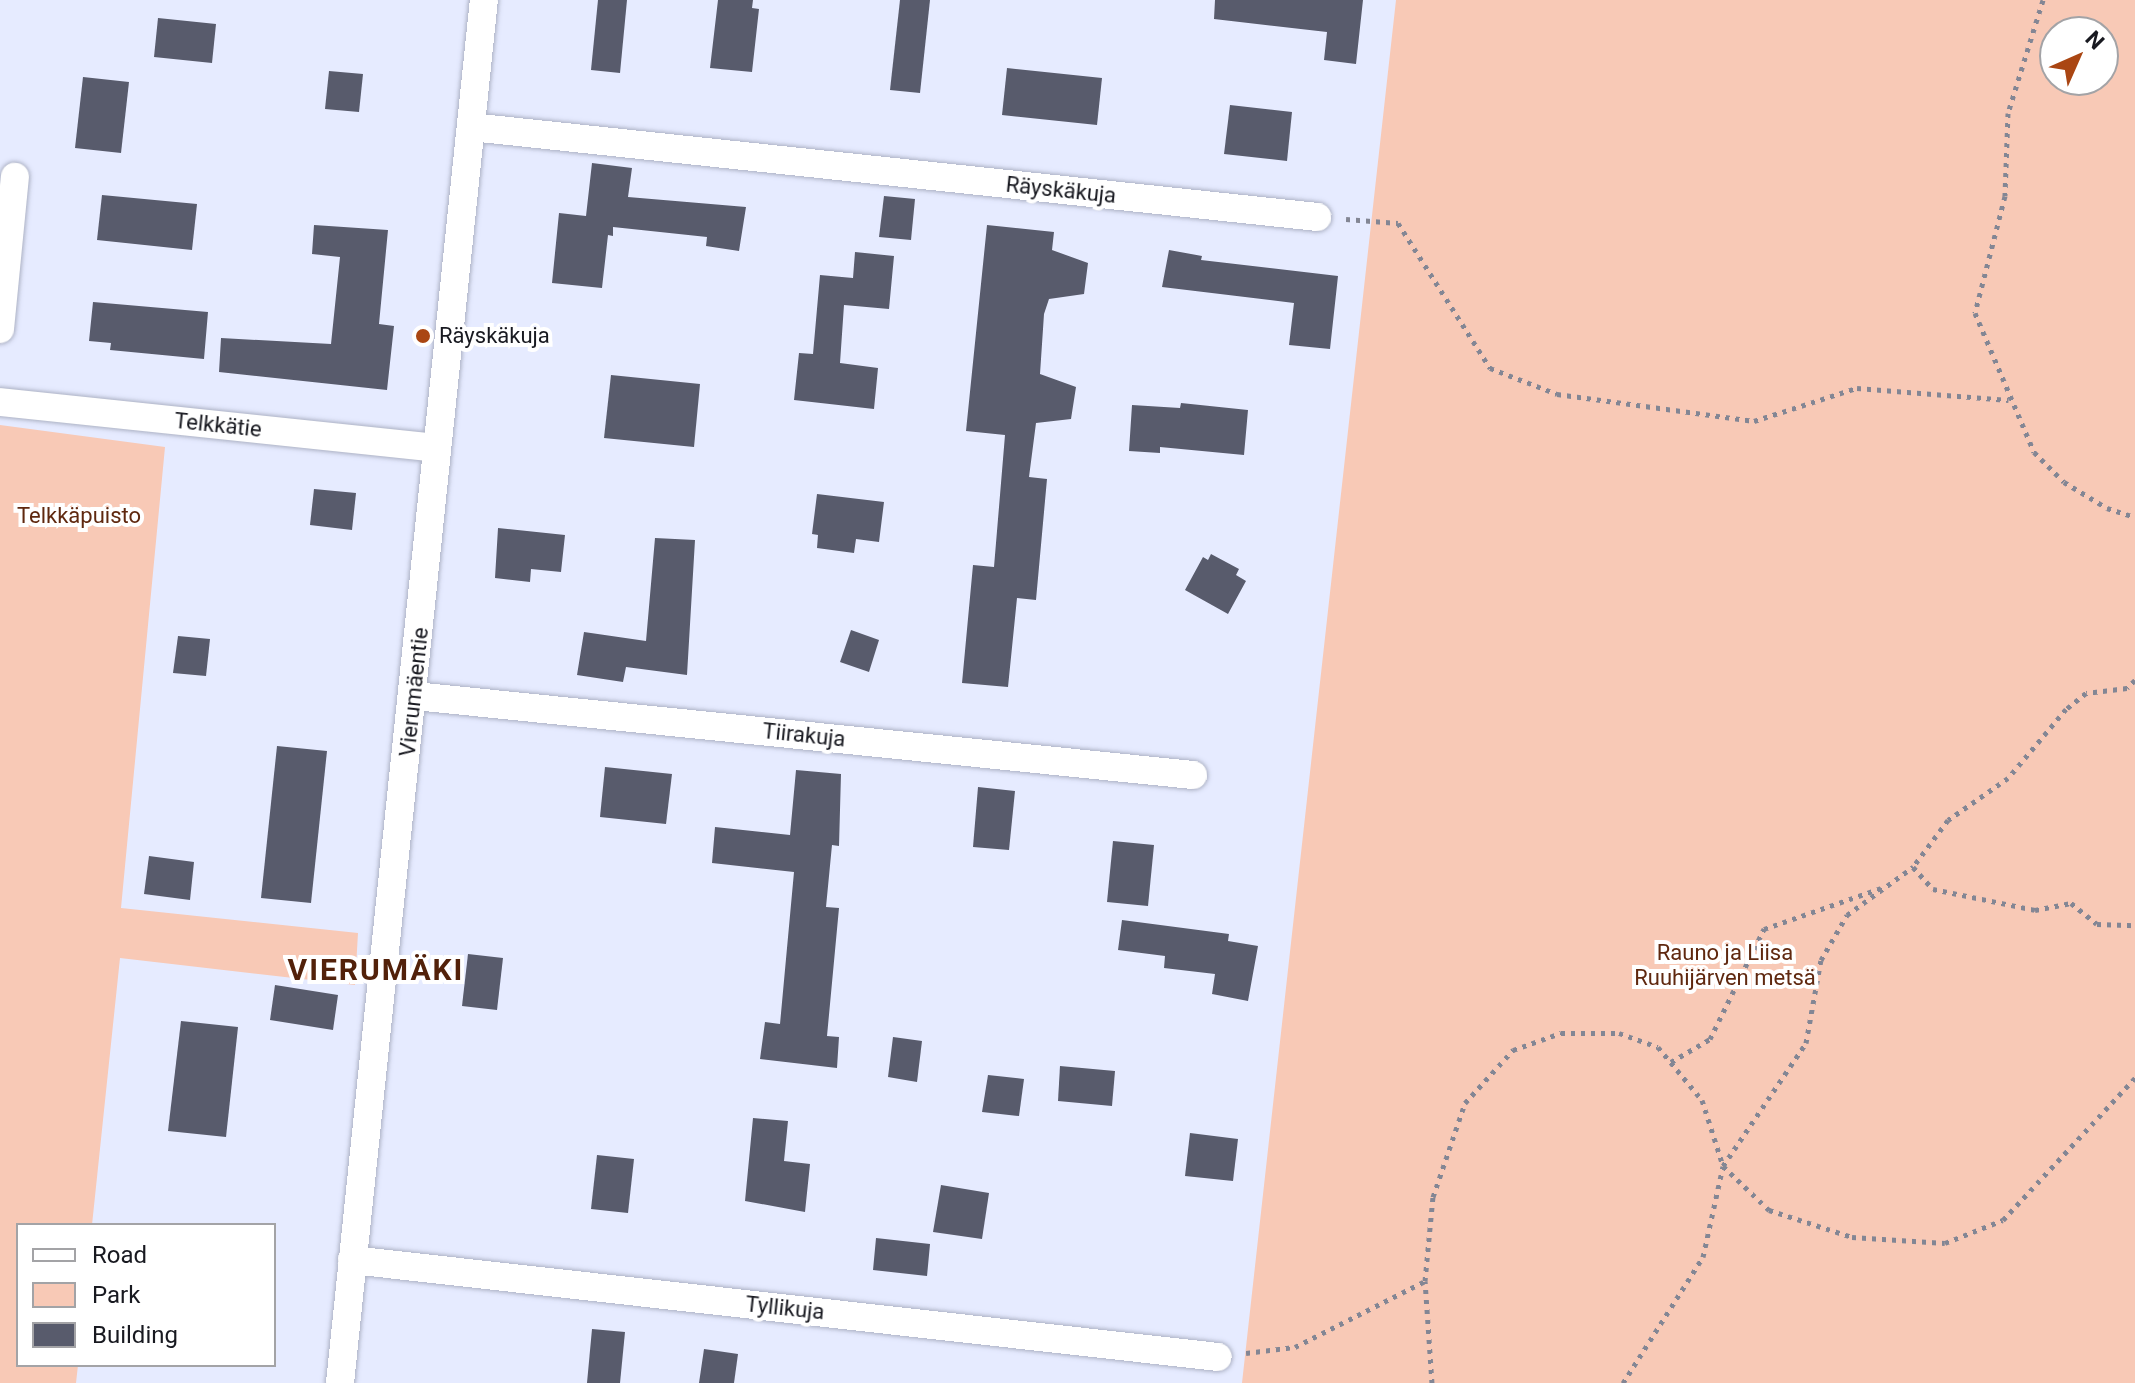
<!DOCTYPE html>
<html>
<head>
<meta charset="utf-8">
<style>
	body { margin:0 }
	#map { position:relative; width:2135px; height:1383px; overflow:hidden; background:#e6ebff; font-family:Roboto,sans-serif }
	div>[style] { position:absolute }
	.green>* { inset:0; background:#f8c9b6 }
	.building>* { inset:0; background:#585b6c }
	.path>* { height:5px; margin-top:-2.5px; transform-origin:0; background:repeating-linear-gradient(90deg,#838694 0 4px,transparent 0 10px) }
	.roads { filter:drop-shadow(0 0 2px #adb2c5) drop-shadow(0 0 2px #adb2c5) }
	.minor>* { height:28px; margin:-14px; padding:0 14px; transform-origin:14px; border-radius:14px; background:#fff }
	.dots>* { width:22px; height:22px; translate:-50% -50%; box-sizing:border-box; border:4px solid #fff; border-radius:50% }
	span { translate:-50% -50%; white-space:nowrap; text-align:center; line-height:1.15; -webkit-text-stroke:8px #fff; paint-order:stroke }
	.street-label { font-size:22px; color:#181920 }
	.poi-label { font-size:22px; color:#181920 }
	.left { translate:0 -50%; text-align:left }
	.park-label { font-size:22px; color:#5f280f }
	.district-label { font-size:30px; color:#52210a; font-weight:700; letter-spacing:2px }
	.legend { position:absolute; left:16px; top:1223px; width:260px; height:144px; box-sizing:border-box; background:#fff; border:2px solid #a3a3a6; margin:0; padding:10px 14px; list-style:none; font-size:24px; color:#181920 }
	.legend li { display:flex; align-items:center; gap:16px; height:40px }
	.legend b { width:40px; border:2px solid #a3a3a6 }
	.north { position:absolute; left:2039px; top:16px; width:80px; height:80px; box-sizing:border-box; background:#fff; border:2px solid #a3a3a6; border-radius:50%; rotate:45deg; font-size:22px; font-weight:700; line-height:32px; text-align:center; color:#181920 }
	.north::after { content:''; display:block; margin:auto; width:28px; height:36px; background:#aa4613; clip-path:polygon(50% 0,100% 100%,50% 72%,0 100%) }
</style>
</head>
<body>
<div id="map">
	<div class="green">
		<i style="clip-path:polygon(evenodd,1396px 0,2135px 0,2135px 1383px,1242px 1383px,1396px 0,2055px 32px,2103px 32px,2103px 80px,2055px 80px,2055px 32px)"></i>
		<i style="clip-path:polygon(0 425px,165px 447px,121px 908px,358px 933px,355px 985px,120px 958px,92px 1225px,18px 1225px,18px 1365px,78px 1365px,76px 1383px,0 1383px)"></i>
	</div>
	<div class="building">
		<i style="clip-path:polygon(598px 0,627px 0,620px 73px,591px 70px)"></i>
		<i style="clip-path:polygon(718px 0,753px 0,752px 8px,759px 9px,752px 72px,710px 68px)"></i>
		<i style="clip-path:polygon(900px 0,930px 0,920px 93px,890px 90px)"></i>
		<i style="clip-path:polygon(1215px 0,1363px 0,1356px 64px,1324px 60px,1327px 32px,1214px 19px)"></i>
		<i style="clip-path:polygon(158px 18px,216px 24px,212px 63px,154px 57px)"></i>
		<i style="clip-path:polygon(1007px 68px,1102px 78px,1097px 125px,1002px 115px)"></i>
		<i style="clip-path:polygon(329px 71px,363px 74px,359px 112px,325px 109px)"></i>
		<i style="clip-path:polygon(83px 77px,129px 82px,121px 153px,75px 148px)"></i>
		<i style="clip-path:polygon(1230px 105px,1292px 112px,1287px 161px,1224px 154px)"></i>
		<i style="clip-path:polygon(592px 163px,632px 168px,628px 197px,746px 207px,739px 251px,706px 246px,707px 237px,613px 227px,613px 236px,608px 235px,602px 288px,552px 283px,559px 213px,586px 216px)"></i>
		<i style="clip-path:polygon(102px 195px,197px 204px,192px 250px,97px 240px)"></i>
		<i style="clip-path:polygon(884px 196px,915px 199px,911px 240px,879px 237px)"></i>
		<i style="clip-path:polygon(314px 225px,388px 230px,379px 324px,394px 326px,387px 390px,219px 372px,221px 338px,331px 344px,340px 257px,312px 254px)"></i>
		<i style="clip-path:polygon(987px 225px,1054px 232px,1052px 250px,1088px 263px,1084px 294px,1049px 299px,1044px 314px,1040px 374px,1076px 387px,1071px 419px,1036px 423px,1029px 477px,1047px 479px,1036px 600px,1017px 598px,1008px 687px,962px 683px,973px 565px,994px 567px,1005px 435px,966px 431px)"></i>
		<i style="clip-path:polygon(1169px 250px,1202px 256px,1201px 260px,1338px 276px,1330px 349px,1289px 345px,1294px 303px,1162px 287px)"></i>
		<i style="clip-path:polygon(855px 252px,894px 256px,889px 309px,844px 305px,840px 363px,878px 368px,874px 409px,794px 400px,799px 353px,813px 354px,820px 275px,853px 278px)"></i>
		<i style="clip-path:polygon(93px 302px,208px 312px,204px 359px,110px 350px,111px 343px,89px 341px)"></i>
		<i style="clip-path:polygon(611px 375px,700px 384px,694px 447px,604px 438px)"></i>
		<i style="clip-path:polygon(1181px 403px,1248px 410px,1244px 455px,1160px 447px,1160px 453px,1129px 451px,1132px 405px,1180px 408px)"></i>
		<i style="clip-path:polygon(314px 489px,356px 493px,352px 530px,310px 525px)"></i>
		<i style="clip-path:polygon(817px 494px,884px 502px,879px 542px,856px 539px,854px 553px,817px 548px,818px 535px,812px 534px)"></i>
		<i style="clip-path:polygon(498px 528px,565px 535px,561px 572px,531px 569px,530px 582px,495px 578px)"></i>
		<i style="clip-path:polygon(655px 538px,695px 540px,687px 675px,626px 667px,623px 682px,577px 675px,584px 632px,646px 641px)"></i>
		<i style="clip-path:polygon(1211px 554px,1239px 569px,1236px 575px,1246px 581px,1228px 614px,1185px 590px,1203px 557px,1208px 560px)"></i>
		<i style="clip-path:polygon(851px 630px,879px 640px,869px 672px,840px 662px)"></i>
		<i style="clip-path:polygon(178px 636px,210px 639px,206px 676px,173px 673px)"></i>
		<i style="clip-path:polygon(277px 746px,327px 751px,311px 903px,261px 898px)"></i>
		<i style="clip-path:polygon(605px 767px,672px 774px,666px 824px,600px 817px)"></i>
		<i style="clip-path:polygon(796px 770px,841px 774px,839px 846px,832px 845px,826px 907px,839px 908px,827px 1036px,839px 1037px,837px 1068px,760px 1059px,765px 1022px,780px 1024px,794px 872px,712px 863px,715px 827px,790px 835px)"></i>
		<i style="clip-path:polygon(978px 787px,1015px 791px,1009px 850px,973px 847px)"></i>
		<i style="clip-path:polygon(1113px 841px,1154px 845px,1148px 906px,1107px 902px)"></i>
		<i style="clip-path:polygon(149px 856px,194px 862px,190px 900px,144px 894px)"></i>
		<i style="clip-path:polygon(1122px 920px,1229px 934px,1228px 941px,1258px 946px,1248px 1001px,1212px 994px,1215px 974px,1164px 968px,1165px 956px,1118px 950px)"></i>
		<i style="clip-path:polygon(468px 954px,503px 958px,497px 1010px,462px 1006px)"></i>
		<i style="clip-path:polygon(275px 985px,338px 995px,333px 1030px,270px 1020px)"></i>
		<i style="clip-path:polygon(181px 1021px,238px 1027px,226px 1137px,168px 1131px)"></i>
		<i style="clip-path:polygon(893px 1037px,922px 1041px,917px 1082px,888px 1077px)"></i>
		<i style="clip-path:polygon(1060px 1066px,1115px 1071px,1112px 1106px,1058px 1101px)"></i>
		<i style="clip-path:polygon(988px 1075px,1024px 1079px,1019px 1116px,982px 1112px)"></i>
		<i style="clip-path:polygon(753px 1118px,788px 1121px,784px 1161px,810px 1164px,805px 1212px,745px 1201px)"></i>
		<i style="clip-path:polygon(1190px 1133px,1238px 1139px,1233px 1181px,1185px 1176px)"></i>
		<i style="clip-path:polygon(597px 1155px,634px 1159px,628px 1213px,591px 1209px)"></i>
		<i style="clip-path:polygon(941px 1185px,989px 1193px,982px 1239px,933px 1232px)"></i>
		<i style="clip-path:polygon(876px 1238px,930px 1244px,927px 1276px,873px 1270px)"></i>
		<i style="clip-path:polygon(592px 1329px,625px 1332px,620px 1383px,587px 1383px)"></i>
		<i style="clip-path:polygon(704px 1349px,738px 1354px,734px 1383px,699px 1383px)"></i>
	</div>
	<div class="path">
		<i style="left:2043px;top:0;width:118px;rotate:107.2deg"></i>
		<i style="left:2008px;top:113px;width:83px;rotate:92.1deg"></i>
		<i style="left:2005px;top:196px;width:121px;rotate:104.4deg"></i>
		<i style="left:1975px;top:313px;width:151px;rotate:67deg"></i>
		<i style="left:2034px;top:452px;width:42px;rotate:45deg"></i>
		<i style="left:2064px;top:482px;width:50px;rotate:31.2deg"></i>
		<i style="left:2107px;top:508px;width:29px;rotate:18deg"></i>
		<i style="left:1346px;top:219px;width:52px;rotate:4.4deg"></i>
		<i style="left:1398px;top:223px;width:172px;rotate:57.6deg"></i>
		<i style="left:1490px;top:368px;width:72px;rotate:21.2deg"></i>
		<i style="left:1557px;top:394px;width:199px;rotate:7.8deg"></i>
		<i style="left:1754px;top:421px;width:108px;rotate:-17.8deg"></i>
		<i style="left:1857px;top:388px;width:152px;rotate:4.5deg"></i>
		<i style="left:2135px;top:680px;width:11px;rotate:135deg"></i>
		<i style="left:2127px;top:688px;width:41px;rotate:173deg"></i>
		<i style="left:2086px;top:693px;width:26px;rotate:141deg"></i>
		<i style="left:2066px;top:709px;width:90px;rotate:130deg"></i>
		<i style="left:2008px;top:778px;width:73px;rotate:145deg"></i>
		<i style="left:1948px;top:820px;width:59px;rotate:126.7deg"></i>
		<i style="left:1913px;top:867px;width:30px;rotate:48deg"></i>
		<i style="left:1933px;top:889px;width:104px;rotate:11.6deg"></i>
		<i style="left:2035px;top:910px;width:37px;rotate:-11deg"></i>
		<i style="left:2071px;top:903px;width:33px;rotate:39deg"></i>
		<i style="left:2097px;top:924px;width:38px;rotate:2deg"></i>
		<i style="left:1671px;top:1062px;width:45px;rotate:-30.5deg"></i>
		<i style="left:1710px;top:1039px;width:123px;rotate:-63.9deg"></i>
		<i style="left:1764px;top:929px;width:124px;rotate:-19.3deg"></i>
		<i style="left:1246px;top:1353px;width:49px;rotate:-7deg"></i>
		<i style="left:1295px;top:1347px;width:146px;rotate:-26.9deg"></i>
		<i style="left:1432px;top:1383px;width:102px;rotate:-93.9deg"></i>
		<i style="left:1425px;top:1281px;width:84px;rotate:-84.6deg"></i>
		<i style="left:1433px;top:1197px;width:99px;rotate:-71.2deg"></i>
		<i style="left:1465px;top:1103px;width:72px;rotate:-47.8deg"></i>
		<i style="left:1513px;top:1050px;width:51px;rotate:-19.5deg"></i>
		<i style="left:1561px;top:1033px;width:58px"></i>
		<i style="left:1619px;top:1033px;width:41px;rotate:19.7deg"></i>
		<i style="left:1658px;top:1047px;width:69px;rotate:50.3deg"></i>
		<i style="left:1702px;top:1100px;width:69px;rotate:72.3deg"></i>
		<i style="left:1723px;top:1166px;width:64px;rotate:43.7deg"></i>
		<i style="left:1769px;top:1210px;width:87px;rotate:18deg"></i>
		<i style="left:1852px;top:1237px;width:93px;rotate:3.7deg"></i>
		<i style="left:1945px;top:1243px;width:62px;rotate:-21.6deg"></i>
		<i style="left:2003px;top:1220px;width:194px;rotate:-47.1deg"></i>
		<i style="left:1623px;top:1383px;width:149px;rotate:-57.6deg"></i>
		<i style="left:1703px;top:1257px;width:93px;rotate:-77.6deg"></i>
		<i style="left:1723px;top:1166px;width:148px;rotate:-56deg"></i>
		<i style="left:1806px;top:1043px;width:84px;rotate:-79.8deg"></i>
		<i style="left:1821px;top:960px;width:52px;rotate:-60deg"></i>
		<i style="left:1847px;top:915px;width:82px;rotate:-36deg"></i>
	</div>
	<div class="roads">
		<div class="minor">
			<i style="left:471px;top:127px;width:851px;rotate:6.07deg"></i>
			<i style="left:0;top:329px;width:153px;rotate:-84.4deg"></i>
			<i style="left:0;top:402px;width:439px;rotate:6deg"></i>
			<i style="left:415px;top:696px;width:782px;rotate:5.8deg"></i>
			<i style="left:352px;top:1260px;width:871px;rotate:6.39deg"></i>
			<i style="left:340px;top:1383px;width:1390px;rotate:-84.06deg"></i>
		</div>
	</div>
	<div class="dots">
		<i style="left:423px;top:336px;background:#aa4613"></i>
	</div>
	<div class="street-label">
		<span style="left:1061px;top:190px;rotate:6deg">Räyskäkuja</span>
		<span style="left:218px;top:425px;rotate:6deg">Telkkätie</span>
		<span style="left:414px;top:692px;rotate:-84deg">Vierumäentie</span>
		<span style="left:804px;top:735px;rotate:6deg">Tiirakuja</span>
		<span style="left:785px;top:1308px;rotate:6deg">Tyllikuja</span>
	</div>
	<div class="poi-label">
		<span class="left" style="left:439px;top:336px">Räyskäkuja</span>
	</div>
	<div class="park-label">
		<span style="left:79px;top:516px">Telkkäpuisto</span>
		<span style="left:1725px;top:965px">Rauno ja Liisa<br>Ruuhijärven metsä</span>
	</div>
	<div class="district-label">
		<span style="left:376px;top:970px">VIERUMÄKI</span>
	</div>
	<ul class="legend">
	<li><b style="height:10px;background:#fff"></b>Road</li>
	<li><b style="height:22px;background:#f8c9b6"></b>Park</li>
	<li><b style="height:22px;background:#585b6c"></b>Building</li>
	</ul>
	<div class="north">N</div>
</div>
</body>
</html>
